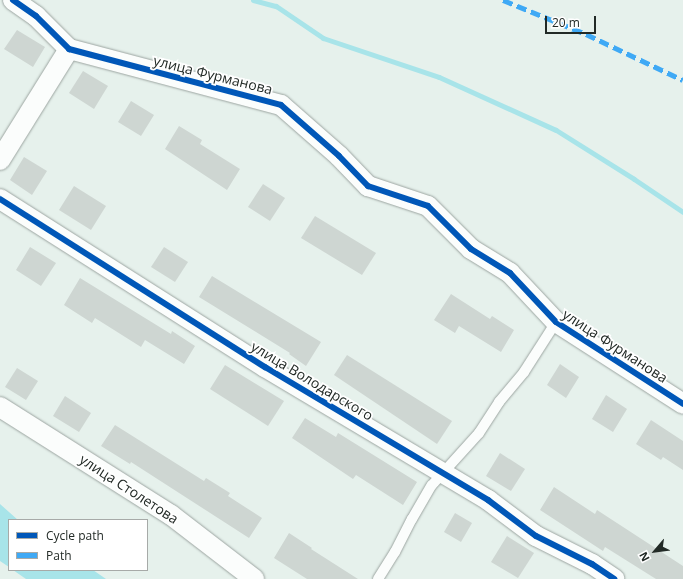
<!DOCTYPE html>
<html>
<head>
<meta charset="utf-8">
<style>
	body { margin:0 }
	#map { position:relative; width:683px; height:579px; overflow:hidden; background:#e6f1ec; font-family:"Open Sans",sans-serif }
	div>[style] { position:absolute }
	.water>* { inset:0; background:#a8e4e9 }
	.stream>* { height:5px; margin:-2.5px; padding:0 2.5px; transform-origin:2.5px; border-radius:2.5px; background:#a8e4e9 }
	.building>* { inset:0; background:#ced6d2 }
	.roads { filter:drop-shadow(0 0 1px #9ca5a1) drop-shadow(0 0 1px #9ca5a1) }
	.service>* { height:10px; margin:-5px; padding:0 5px; transform-origin:5px; border-radius:5px; background:#fbfdfc }
	.minor>* { height:20px; margin:-10px; padding:0 10px; transform-origin:10px; border-radius:10px; background:#fbfdfc }
	.quiet>* { height:5px; margin-top:-2.5px; transform-origin:0; background:repeating-linear-gradient(90deg,#3fa9f5 0 10px,transparent 0 15px) }
	.cycleway>* { height:6px; margin:-3px; padding:0 3px; transform-origin:3px; border-radius:3px; background:#0057b8 }
	span { translate:-50% -50%; white-space:nowrap; text-align:center; line-height:1.15; -webkit-text-stroke:3.5px #fff; paint-order:stroke }
	.street-label { font-size:14px; color:#222a26 }
	.legend { position:absolute; left:8px; top:519px; width:140px; height:52px; box-sizing:border-box; background:#fff; border:1px solid #a7aaa8; margin:0; padding:5px 7px; list-style:none; font-size:12px; color:#222a26 }
	.legend li { display:flex; align-items:center; gap:8px; height:20px }
	.legend b { width:20px; border:1px solid #a7aaa8 }
	.north { position:absolute; left:635px; top:531px; width:40px; height:40px; -webkit-text-stroke:3px #fff; paint-order:stroke; rotate:242deg; font-size:11px; font-weight:700; line-height:16px; text-align:center; color:#222a26 }
	.north::after { content:''; display:block; margin:auto; width:14px; height:18px; background:#222a26; clip-path:polygon(50% 0,100% 100%,50% 72%,0 100%) }
	.scale { position:absolute; left:545px; top:16px; width:51px; height:18px; box-sizing:border-box; border:2px solid #222a26; border-top:0; padding-left:5px; font-size:12px; line-height:14px; white-space:nowrap; color:#222a26; -webkit-text-stroke:3px #fff; paint-order:stroke }
</style>
</head>
<body>
<div id="map">
	<div class="water">
		<i style="clip-path:polygon(0 504px,18px 520px,9px 520px,9px 567px,0 561px)"></i>
		<i style="clip-path:polygon(13px 570px,93px 570px,106px 579px,26px 579px)"></i>
	</div>
	<div class="stream">
		<i style="left:253px;top:0;width:24px;rotate:15deg"></i>
		<i style="left:276px;top:6px;width:57px;rotate:34.2deg"></i>
		<i style="left:323px;top:38px;width:122px;rotate:18.6deg"></i>
		<i style="left:439px;top:77px;width:128px;rotate:24.4deg"></i>
		<i style="left:556px;top:130px;width:92px;rotate:32.1deg"></i>
		<i style="left:634px;top:179px;width:59px;rotate:34deg"></i>
	</div>
	<div class="building">
		<i style="clip-path:polygon(17px 30px,45px 47px,33px 67px,4px 49px)"></i>
		<i style="clip-path:polygon(83px 71px,108px 86px,94px 109px,69px 93px)"></i>
		<i style="clip-path:polygon(131px 101px,154px 115px,141px 136px,118px 122px)"></i>
		<i style="clip-path:polygon(179px 126px,202px 140px,200px 144px,240px 169px,227px 190px,165px 149px)"></i>
		<i style="clip-path:polygon(24px 157px,47px 171px,32px 195px,10px 180px)"></i>
		<i style="clip-path:polygon(263px 184px,285px 198px,270px 221px,248px 207px)"></i>
		<i style="clip-path:polygon(74px 186px,106px 206px,91px 230px,59px 210px)"></i>
		<i style="clip-path:polygon(315px 216px,376px 253px,362px 275px,301px 238px)"></i>
		<i style="clip-path:polygon(30px 247px,56px 263px,41px 286px,16px 270px)"></i>
		<i style="clip-path:polygon(164px 247px,188px 262px,175px 282px,151px 267px)"></i>
		<i style="clip-path:polygon(212px 276px,321px 342px,306px 366px,289px 354px,290px 353px,199px 297px)"></i>
		<i style="clip-path:polygon(80px 278px,171px 334px,172px 331px,195px 346px,184px 364px,145px 340px,141px 347px,95px 318px,92px 323px,64px 305px)"></i>
		<i style="clip-path:polygon(451px 294px,490px 319px,492px 316px,514px 330px,501px 352px,459px 326px,455px 333px,434px 320px)"></i>
		<i style="clip-path:polygon(347px 355px,452px 421px,437px 444px,334px 375px)"></i>
		<i style="clip-path:polygon(560px 364px,579px 377px,566px 398px,547px 385px)"></i>
		<i style="clip-path:polygon(225px 365px,284px 401px,268px 426px,210px 389px)"></i>
		<i style="clip-path:polygon(17px 368px,38px 381px,26px 400px,5px 387px)"></i>
		<i style="clip-path:polygon(606px 395px,627px 409px,613px 432px,592px 419px)"></i>
		<i style="clip-path:polygon(65px 396px,91px 413px,79px 432px,53px 416px)"></i>
		<i style="clip-path:polygon(305px 418px,336px 437px,338px 433px,417px 482px,403px 505px,356px 475px,353px 479px,292px 438px)"></i>
		<i style="clip-path:polygon(651px 420px,683px 441px,683px 470px,663px 457px,661px 460px,636px 444px)"></i>
		<i style="clip-path:polygon(115px 425px,204px 481px,206px 478px,230px 493px,228px 496px,262px 518px,249px 538px,131px 462px,130px 464px,101px 446px)"></i>
		<i style="clip-path:polygon(500px 453px,525px 469px,511px 491px,486px 476px)"></i>
		<i style="clip-path:polygon(554px 487px,595px 514px,597px 510px,683px 566px,683px 579px,656px 579px,605px 547px,603px 551px,540px 510px)"></i>
		<i style="clip-path:polygon(455px 513px,472px 523px,461px 542px,444px 532px)"></i>
		<i style="clip-path:polygon(289px 533px,312px 548px,311px 549px,358px 579px,307px 579px,274px 558px)"></i>
		<i style="clip-path:polygon(507px 536px,534px 553px,518px 578px,491px 562px)"></i>
	</div>
	<div class="roads">
		<div class="service">
			<i style="left:378px;top:579px;width:32px;rotate:-58deg"></i>
			<i style="left:395px;top:552px;width:37px;rotate:-63deg"></i>
			<i style="left:412px;top:519px;width:39px;rotate:-60deg"></i>
			<i style="left:432px;top:485px;width:70px;rotate:-47.9deg"></i>
			<i style="left:479px;top:433px;width:37px;rotate:-57deg"></i>
			<i style="left:499px;top:402px;width:39px;rotate:-50deg"></i>
			<i style="left:524px;top:372px;width:59px;rotate:-57.4deg"></i>
		</div>
		<div class="minor">
			<i style="left:13px;top:0;width:28px;rotate:35deg"></i>
			<i style="left:36px;top:16px;width:47px;rotate:45deg"></i>
			<i style="left:69px;top:49px;width:219px;rotate:14.8deg"></i>
			<i style="left:281px;top:105px;width:77px;rotate:41.3deg"></i>
			<i style="left:339px;top:156px;width:42px;rotate:46deg"></i>
			<i style="left:368px;top:186px;width:63px;rotate:18.4deg"></i>
			<i style="left:428px;top:206px;width:61px;rotate:45deg"></i>
			<i style="left:471px;top:249px;width:46px;rotate:31.6deg"></i>
			<i style="left:510px;top:273px;width:67px;rotate:46.8deg"></i>
			<i style="left:556px;top:322px;width:151px;rotate:32.8deg"></i>
			<i style="left:0;top:160px;width:131px;rotate:-58.1deg"></i>
			<i style="left:0;top:199px;width:314px;rotate:32.4deg"></i>
			<i style="left:265px;top:367px;width:260px;rotate:30.8deg"></i>
			<i style="left:488px;top:500px;width:60px;rotate:36.9deg"></i>
			<i style="left:536px;top:536px;width:63px;rotate:26.6deg"></i>
			<i style="left:592px;top:564px;width:27px;rotate:34deg"></i>
			<i style="left:0;top:407px;width:202px;rotate:32.3deg"></i>
			<i style="left:171px;top:515px;width:105px;rotate:37.6deg"></i>
		</div>
	</div>
	<div class="quiet">
		<i style="left:503px;top:0;width:90px;rotate:22.3deg"></i>
		<i style="left:586px;top:34px;width:107px;rotate:25.4deg"></i>
	</div>
	<div class="cycleway">
		<i style="left:13px;top:0;width:28px;rotate:35deg"></i>
		<i style="left:36px;top:16px;width:47px;rotate:45deg"></i>
		<i style="left:69px;top:49px;width:219px;rotate:14.8deg"></i>
		<i style="left:281px;top:105px;width:77px;rotate:41.3deg"></i>
		<i style="left:339px;top:156px;width:42px;rotate:46deg"></i>
		<i style="left:368px;top:186px;width:63px;rotate:18.4deg"></i>
		<i style="left:428px;top:206px;width:61px;rotate:45deg"></i>
		<i style="left:471px;top:249px;width:46px;rotate:31.6deg"></i>
		<i style="left:510px;top:273px;width:67px;rotate:46.8deg"></i>
		<i style="left:556px;top:322px;width:151px;rotate:32.8deg"></i>
		<i style="left:0;top:199px;width:314px;rotate:32.4deg"></i>
		<i style="left:265px;top:367px;width:260px;rotate:30.8deg"></i>
		<i style="left:488px;top:500px;width:60px;rotate:36.9deg"></i>
		<i style="left:536px;top:536px;width:63px;rotate:26.6deg"></i>
		<i style="left:592px;top:564px;width:27px;rotate:34deg"></i>
	</div>
	<div class="street-label">
		<span style="left:213px;top:75px;rotate:14deg">улица Фурманова</span>
		<span style="left:615px;top:346px;rotate:33deg">улица Фурманова</span>
		<span style="left:312px;top:381px;rotate:31deg">улица Володарского</span>
		<span style="left:129px;top:489px;rotate:33deg">улица Столетова</span>
	</div>
	<ul class="legend">
	<li><b style="height:5px;background:#0057b8"></b>Cycle path</li>
	<li><b style="height:5px;background:#3fa9f5"></b>Path</li>
	</ul>
	<div class="north">N</div>
	<div class="scale">20 m</div>
</div>
</body>
</html>
